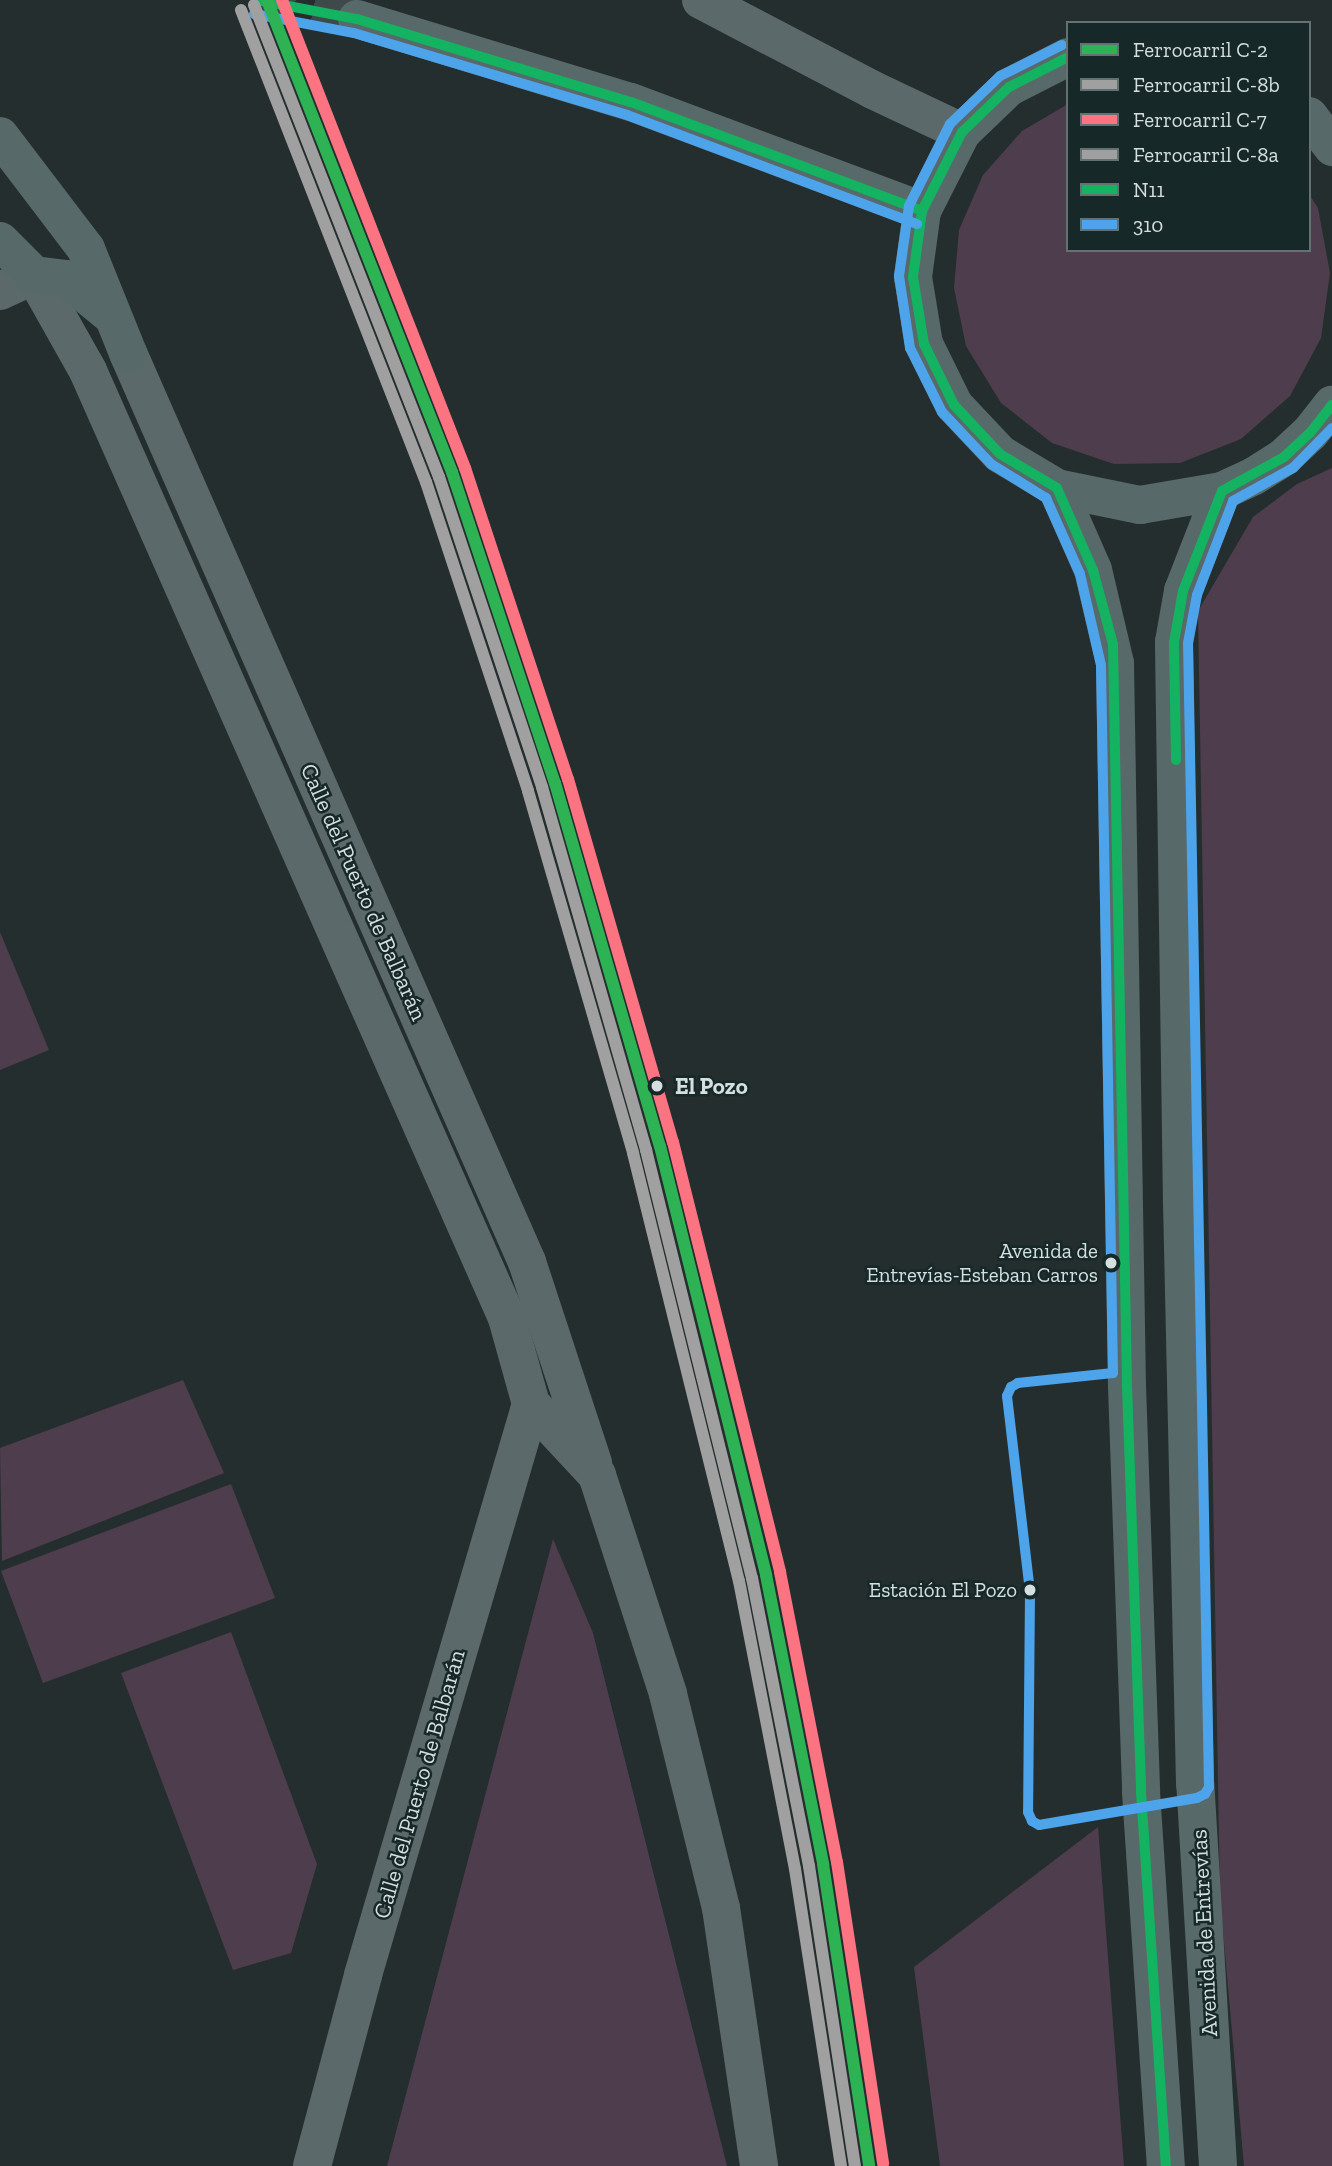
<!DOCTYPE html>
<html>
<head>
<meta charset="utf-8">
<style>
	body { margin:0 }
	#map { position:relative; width:1332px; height:2166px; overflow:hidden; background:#252e2f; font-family:"Zilla Slab",serif }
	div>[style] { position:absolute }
	.green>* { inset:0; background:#4e3d4c }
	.major-tunnel>* { height:38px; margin-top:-19px; transform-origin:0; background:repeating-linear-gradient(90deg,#3f494a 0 38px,transparent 0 57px) }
	.minor>* { height:38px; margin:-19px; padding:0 19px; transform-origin:19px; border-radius:19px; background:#5b696a }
	.major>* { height:38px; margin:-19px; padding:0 19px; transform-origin:19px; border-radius:19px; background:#58696a }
	.bus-1>* { height:10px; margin:-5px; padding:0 5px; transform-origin:5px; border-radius:5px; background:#13b361 }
	.bus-2>* { height:10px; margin:-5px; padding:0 5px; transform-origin:5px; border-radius:5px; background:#4da4eb }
	.rail-1>* { height:12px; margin:-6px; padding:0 6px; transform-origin:6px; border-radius:6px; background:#2db354 }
	.rail-2>* { height:12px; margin:-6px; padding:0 6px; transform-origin:6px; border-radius:6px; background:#a0a0a0 }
	.rail-3>* { height:12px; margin:-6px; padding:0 6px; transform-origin:6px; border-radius:6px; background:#fc7381 }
	.rail-4>* { height:12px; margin:-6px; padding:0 6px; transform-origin:6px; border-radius:6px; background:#a0a0a0 }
	.dots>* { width:19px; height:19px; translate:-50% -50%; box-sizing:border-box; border:4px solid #172829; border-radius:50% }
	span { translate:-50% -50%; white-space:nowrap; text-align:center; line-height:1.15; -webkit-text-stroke:5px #172829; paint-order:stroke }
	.bus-label { font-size:21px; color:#d5dfe0 }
	.right { translate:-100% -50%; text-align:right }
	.street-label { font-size:23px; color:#d5dfe0 }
	.stop-label { font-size:23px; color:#d5dfe0; font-weight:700 }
	.left { translate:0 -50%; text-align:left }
	.legend { position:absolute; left:1066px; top:21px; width:245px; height:231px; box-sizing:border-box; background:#172829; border:2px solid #637172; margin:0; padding:9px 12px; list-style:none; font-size:21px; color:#d5dfe0 }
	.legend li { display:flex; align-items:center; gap:14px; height:35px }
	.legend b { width:35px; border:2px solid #637172 }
</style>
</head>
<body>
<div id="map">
	<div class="green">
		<i style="clip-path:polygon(1068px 104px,1068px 250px,1309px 250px,1309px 194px,1318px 208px,1330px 273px,1321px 338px,1290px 396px,1241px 439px,1180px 463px,1114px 464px,1052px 443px,1001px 403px,966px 346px,954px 288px,959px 230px,983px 175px,1022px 131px)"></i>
		<i style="clip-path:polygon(1332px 468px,1332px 2166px,1244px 2166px,1220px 1897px,1198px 611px,1253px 517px,1297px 484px)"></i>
		<i style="clip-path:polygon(0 932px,49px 1050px,0 1070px)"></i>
		<i style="clip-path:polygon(183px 1380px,224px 1473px,2px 1561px,0 1448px)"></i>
		<i style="clip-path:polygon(231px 1484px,275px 1598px,43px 1683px,1px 1571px)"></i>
		<i style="clip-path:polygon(553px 1539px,593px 1633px,727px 2166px,387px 2166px)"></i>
		<i style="clip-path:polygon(231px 1632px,317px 1864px,291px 1953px,233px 1970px,121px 1673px)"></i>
		<i style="clip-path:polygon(1098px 1827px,1124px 2166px,940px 2166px,914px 1967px)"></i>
	</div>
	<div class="major-tunnel">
		<i style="left:257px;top:0;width:102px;rotate:10.8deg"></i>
	</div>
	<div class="minor">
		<i style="left:701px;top:0;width:194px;rotate:27.6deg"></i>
		<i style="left:873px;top:90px;width:98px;rotate:25.3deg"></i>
		<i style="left:0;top:291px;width:38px;rotate:-25deg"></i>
		<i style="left:34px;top:275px;width:110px;rotate:60.6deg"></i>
		<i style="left:88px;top:371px;width:1036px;rotate:66.13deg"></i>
		<i style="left:507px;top:1318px;width:89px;rotate:74.4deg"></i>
		<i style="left:531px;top:1404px;width:97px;rotate:47.1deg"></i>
		<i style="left:597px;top:1475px;width:230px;rotate:72deg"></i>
		<i style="left:668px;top:1694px;width:220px;rotate:76.1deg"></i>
		<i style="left:721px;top:1908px;width:261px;rotate:81.6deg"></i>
		<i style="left:128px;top:353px;width:993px;rotate:66.3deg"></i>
		<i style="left:527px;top:1262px;width:212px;rotate:71.8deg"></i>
		<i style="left:312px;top:2166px;width:198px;rotate:-75deg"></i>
		<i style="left:363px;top:1975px;width:595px;rotate:-73.61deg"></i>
	</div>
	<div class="major">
		<i style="left:357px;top:19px;width:286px;rotate:16.9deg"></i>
		<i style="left:631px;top:102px;width:311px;rotate:20.5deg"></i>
		<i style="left:1068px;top:57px;width:66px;rotate:153deg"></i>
		<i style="left:1009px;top:87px;width:65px;rotate:136.2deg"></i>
		<i style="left:962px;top:132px;width:89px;rotate:116.9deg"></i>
		<i style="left:922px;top:211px;width:67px;rotate:97.8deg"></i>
		<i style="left:913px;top:277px;width:68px;rotate:80.7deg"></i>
		<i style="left:924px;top:344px;width:68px;rotate:63.8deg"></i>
		<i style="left:954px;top:405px;width:67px;rotate:46.8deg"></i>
		<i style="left:1000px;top:454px;width:66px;rotate:30.8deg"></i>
		<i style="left:1057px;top:488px;width:85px;rotate:11.6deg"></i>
		<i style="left:1140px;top:505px;width:83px;rotate:-9.7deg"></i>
		<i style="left:1222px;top:491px;width:35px;rotate:-25deg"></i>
		<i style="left:1254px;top:476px;width:36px;rotate:-32deg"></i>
		<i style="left:1284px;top:457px;width:35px;rotate:-43deg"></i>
		<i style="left:1310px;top:433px;width:36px;rotate:-52deg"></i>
		<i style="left:1309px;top:116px;width:39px;rotate:53deg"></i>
		<i style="left:0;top:136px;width:142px;rotate:52.7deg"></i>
		<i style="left:86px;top:249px;width:112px;rotate:68deg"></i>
		<i style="left:0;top:241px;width:48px;rotate:45deg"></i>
		<i style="left:34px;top:275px;width:33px;rotate:7deg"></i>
		<i style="left:67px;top:279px;width:57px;rotate:39.3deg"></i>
		<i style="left:1057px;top:488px;width:90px;rotate:66.3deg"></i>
		<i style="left:1093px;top:570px;width:96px;rotate:76.7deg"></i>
		<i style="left:1115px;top:663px;width:723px;rotate:89.05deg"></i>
		<i style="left:1127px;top:1386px;width:406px;rotate:88deg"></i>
		<i style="left:1141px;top:1792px;width:375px;rotate:86.2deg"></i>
		<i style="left:1218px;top:2166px;width:383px;rotate:-93.4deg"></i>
		<i style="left:1195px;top:1784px;width:580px;rotate:-91.28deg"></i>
		<i style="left:1182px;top:1204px;width:562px;rotate:-90.82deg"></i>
		<i style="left:1174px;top:642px;width:52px;rotate:-80deg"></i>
		<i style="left:1183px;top:591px;width:107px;rotate:-68.7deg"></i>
	</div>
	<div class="bus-1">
		<i style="left:257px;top:0;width:102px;rotate:10.8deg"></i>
		<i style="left:357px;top:19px;width:286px;rotate:16.9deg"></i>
		<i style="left:631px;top:102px;width:311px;rotate:20.5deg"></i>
		<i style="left:1068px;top:57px;width:66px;rotate:153deg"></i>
		<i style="left:1009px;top:87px;width:65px;rotate:136.2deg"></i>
		<i style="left:962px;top:132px;width:89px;rotate:116.9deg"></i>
		<i style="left:922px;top:211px;width:67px;rotate:97.8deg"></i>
		<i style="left:913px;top:277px;width:68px;rotate:80.7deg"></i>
		<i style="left:924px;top:344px;width:68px;rotate:63.8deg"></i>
		<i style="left:954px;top:405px;width:67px;rotate:46.8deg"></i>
		<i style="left:1000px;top:454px;width:66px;rotate:30.8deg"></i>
		<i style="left:1057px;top:488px;width:90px;rotate:66.3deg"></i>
		<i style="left:1093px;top:570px;width:77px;rotate:74.9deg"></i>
		<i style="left:1113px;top:644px;width:742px;rotate:88.92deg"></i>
		<i style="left:1127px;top:1386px;width:406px;rotate:88deg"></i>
		<i style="left:1141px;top:1792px;width:375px;rotate:86.2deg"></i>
		<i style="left:1176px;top:760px;width:118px;rotate:-91deg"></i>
		<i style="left:1174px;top:642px;width:52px;rotate:-80deg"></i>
		<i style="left:1183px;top:591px;width:107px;rotate:-68.7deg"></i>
		<i style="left:1222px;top:491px;width:71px;rotate:-28.7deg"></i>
		<i style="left:1284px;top:457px;width:35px;rotate:-43deg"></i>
		<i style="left:1310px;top:433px;width:36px;rotate:-52deg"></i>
	</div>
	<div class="bus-2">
		<i style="left:254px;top:14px;width:102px;rotate:10.8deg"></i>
		<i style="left:354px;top:33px;width:285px;rotate:16.7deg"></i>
		<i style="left:627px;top:115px;width:310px;rotate:20.6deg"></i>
		<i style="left:1062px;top:45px;width:69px;rotate:153.4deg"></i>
		<i style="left:1000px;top:76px;width:69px;rotate:136.2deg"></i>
		<i style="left:950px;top:124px;width:92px;rotate:116.6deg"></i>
		<i style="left:909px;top:206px;width:71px;rotate:98.1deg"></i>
		<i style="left:899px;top:276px;width:73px;rotate:81.3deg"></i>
		<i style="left:910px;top:348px;width:72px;rotate:63.4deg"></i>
		<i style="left:942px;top:412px;width:71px;rotate:46.7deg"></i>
		<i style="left:991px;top:464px;width:65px;rotate:31.7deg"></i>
		<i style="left:1046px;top:498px;width:83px;rotate:65.9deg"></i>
		<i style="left:1080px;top:574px;width:93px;rotate:77deg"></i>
		<i style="left:1101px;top:665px;width:708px;rotate:89.03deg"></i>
		<i style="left:1113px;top:1373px;width:96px;rotate:174deg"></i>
		<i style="left:1018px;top:1383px;width:8px;rotate:150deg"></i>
		<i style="left:1011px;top:1387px;width:10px;rotate:114deg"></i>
		<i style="left:1007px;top:1396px;width:197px;rotate:83.3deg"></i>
		<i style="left:1030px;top:1592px;width:220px;rotate:90.5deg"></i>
		<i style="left:1028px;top:1812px;width:10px;rotate:66deg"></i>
		<i style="left:1032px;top:1821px;width:8px;rotate:30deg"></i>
		<i style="left:1039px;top:1825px;width:160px;rotate:-9.7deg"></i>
		<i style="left:1197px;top:1798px;width:9px;rotate:-27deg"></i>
		<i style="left:1205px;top:1794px;width:8px;rotate:-60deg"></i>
		<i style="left:1209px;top:1787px;width:1144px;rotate:-91.05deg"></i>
		<i style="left:1188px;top:643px;width:49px;rotate:-79.4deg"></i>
		<i style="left:1197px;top:595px;width:101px;rotate:-69deg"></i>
		<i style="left:1233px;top:501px;width:68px;rotate:-28.8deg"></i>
		<i style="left:1293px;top:468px;width:56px;rotate:-45.7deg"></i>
	</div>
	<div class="rail-1">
		<i style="left:267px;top:0;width:507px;rotate:68.6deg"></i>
		<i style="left:452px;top:472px;width:328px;rotate:71.7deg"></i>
		<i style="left:555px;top:783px;width:378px;rotate:73.9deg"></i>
		<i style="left:660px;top:1146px;width:442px;rotate:76.1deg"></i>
		<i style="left:766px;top:1575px;width:295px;rotate:78.8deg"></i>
		<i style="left:823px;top:1864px;width:305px;rotate:81.3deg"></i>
	</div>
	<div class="rail-2">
		<i style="left:254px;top:5px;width:507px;rotate:68.6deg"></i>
		<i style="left:439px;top:477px;width:327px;rotate:71.6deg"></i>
		<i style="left:542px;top:787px;width:378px;rotate:74deg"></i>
		<i style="left:646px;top:1150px;width:441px;rotate:76.1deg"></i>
		<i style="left:752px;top:1578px;width:294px;rotate:78.8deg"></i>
		<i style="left:809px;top:1866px;width:304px;rotate:81.3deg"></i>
	</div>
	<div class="rail-3">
		<i style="left:282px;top:0;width:503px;rotate:68.64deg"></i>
		<i style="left:465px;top:468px;width:328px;rotate:71.7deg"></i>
		<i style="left:568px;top:779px;width:378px;rotate:73.9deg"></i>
		<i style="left:673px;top:1142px;width:443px;rotate:76deg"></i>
		<i style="left:780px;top:1572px;width:296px;rotate:78.9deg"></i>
		<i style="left:837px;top:1862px;width:305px;rotate:81.3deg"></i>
	</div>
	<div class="rail-4">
		<i style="left:241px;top:10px;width:507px;rotate:68.6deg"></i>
		<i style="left:426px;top:482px;width:325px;rotate:71.7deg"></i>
		<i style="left:528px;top:791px;width:377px;rotate:73.8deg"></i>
		<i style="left:633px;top:1153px;width:441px;rotate:76.1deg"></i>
		<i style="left:739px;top:1581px;width:293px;rotate:79deg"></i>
		<i style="left:795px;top:1869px;width:301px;rotate:81.2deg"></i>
	</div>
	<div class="dots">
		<i style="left:657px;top:1086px;background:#d5dfe0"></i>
		<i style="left:1111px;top:1263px;background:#d5dfe0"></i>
		<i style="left:1030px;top:1590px;background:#d5dfe0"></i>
	</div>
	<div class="bus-label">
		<span class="right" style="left:1098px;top:1263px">Avenida de<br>Entrevías-Esteban Carros</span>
		<span class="right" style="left:1017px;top:1590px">Estación El Pozo</span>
	</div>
	<div class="street-label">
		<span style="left:364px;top:892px;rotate:66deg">Calle del Puerto de Balbarán</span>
		<span style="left:419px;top:1784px;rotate:-74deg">Calle del Puerto de Balbarán</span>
		<span style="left:1204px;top:1933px;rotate:-93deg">Avenida de Entrevías</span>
	</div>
	<div class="stop-label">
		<span class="left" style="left:675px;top:1086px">El Pozo</span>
	</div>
	<ul class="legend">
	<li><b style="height:9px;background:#2db354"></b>Ferrocarril C-2</li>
	<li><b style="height:9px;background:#a0a0a0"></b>Ferrocarril C-8b</li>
	<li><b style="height:9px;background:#fc7381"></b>Ferrocarril C-7</li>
	<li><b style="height:9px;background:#a0a0a0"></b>Ferrocarril C-8a</li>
	<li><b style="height:9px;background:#13b361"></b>N11</li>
	<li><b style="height:9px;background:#4da4eb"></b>310</li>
	</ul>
</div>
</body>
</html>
